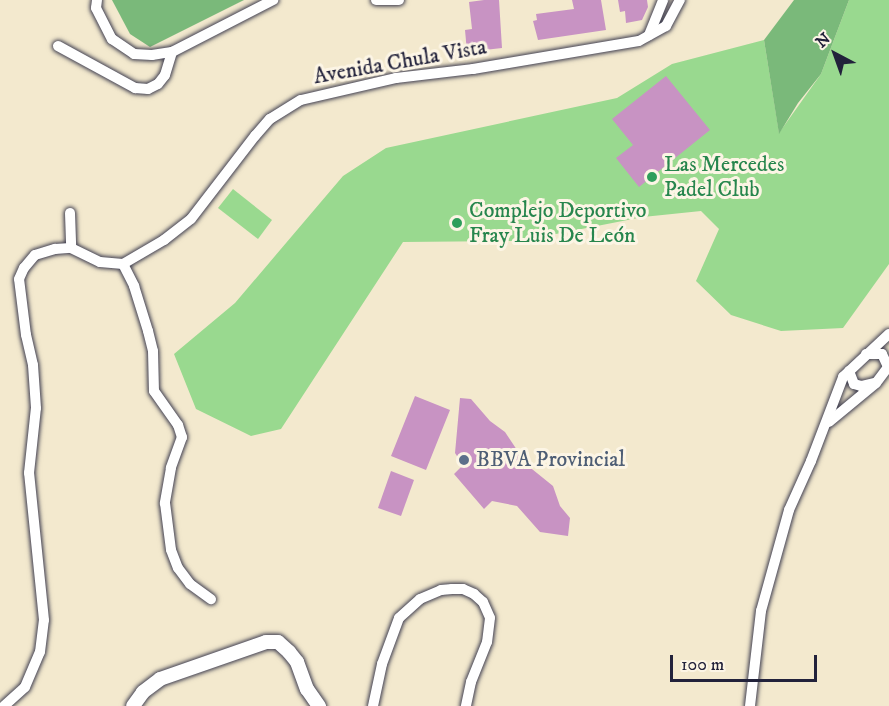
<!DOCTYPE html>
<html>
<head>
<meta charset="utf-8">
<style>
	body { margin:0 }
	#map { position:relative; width:889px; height:706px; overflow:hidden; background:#f3e9ce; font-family:"IM FELL DW Pica",serif }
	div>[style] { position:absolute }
	.green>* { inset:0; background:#99d98f }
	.forest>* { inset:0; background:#7ab97a }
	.building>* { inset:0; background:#c893c3 }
	.roads { filter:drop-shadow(0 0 2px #414051) drop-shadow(0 0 2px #414051) }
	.minor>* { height:10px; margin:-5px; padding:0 5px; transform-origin:5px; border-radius:5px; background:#fff }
	.tertiary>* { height:14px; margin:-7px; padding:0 7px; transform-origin:7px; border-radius:7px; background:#fff }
	.dots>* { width:16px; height:16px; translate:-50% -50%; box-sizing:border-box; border:3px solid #fcf5e5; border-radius:50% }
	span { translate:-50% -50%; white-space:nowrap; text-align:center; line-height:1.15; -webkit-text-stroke:6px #fcf5e5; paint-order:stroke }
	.street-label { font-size:22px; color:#22223b }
	.leisure-label { font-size:22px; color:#27864d }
	.left { translate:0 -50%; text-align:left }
	.service-label { font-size:22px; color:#4e5e75 }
	.north { position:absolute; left:805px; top:24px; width:60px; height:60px; -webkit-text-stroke:4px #fcf5e5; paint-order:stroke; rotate:319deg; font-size:16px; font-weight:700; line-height:24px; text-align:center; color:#22223b }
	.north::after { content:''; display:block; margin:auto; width:21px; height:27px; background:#22223b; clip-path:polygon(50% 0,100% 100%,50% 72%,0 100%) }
	.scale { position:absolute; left:670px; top:655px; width:147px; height:27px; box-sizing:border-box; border:3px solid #22223b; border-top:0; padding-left:8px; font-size:18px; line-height:21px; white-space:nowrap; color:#22223b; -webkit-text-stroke:4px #fcf5e5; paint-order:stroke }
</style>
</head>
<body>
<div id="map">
	<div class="green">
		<i style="clip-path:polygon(849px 0,889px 0,889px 264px,843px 328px,781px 331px,731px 315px,696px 281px,719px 229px,701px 211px,643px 217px,520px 241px,403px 242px,281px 429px,251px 436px,196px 409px,174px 354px,235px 303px,343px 176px,386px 148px,617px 98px,672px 64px,764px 40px,779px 133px,821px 74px)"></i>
		<i style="clip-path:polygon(233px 189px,272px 220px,258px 239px,218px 208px)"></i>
	</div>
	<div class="forest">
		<i style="clip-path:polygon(112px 0,244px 0,150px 47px,130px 34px)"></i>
		<i style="clip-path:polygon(794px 0,849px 0,821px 74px,798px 103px,779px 134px,764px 40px)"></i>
	</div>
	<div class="building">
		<i style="clip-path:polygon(484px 0,499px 0,502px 48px,467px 52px,465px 30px,472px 29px,469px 2px)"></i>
		<i style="clip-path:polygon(572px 0,601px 0,606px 30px,538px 40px,533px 21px,537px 20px,536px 14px,574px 9px)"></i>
		<i style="clip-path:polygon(618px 0,647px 0,648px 7px,642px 20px,626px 23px,625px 11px,620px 12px)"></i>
		<i style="clip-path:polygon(666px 76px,710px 130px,639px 187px,616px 158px,633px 145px,612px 119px)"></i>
		<i style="clip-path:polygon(415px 396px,450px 410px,426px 470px,391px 456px)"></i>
		<i style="clip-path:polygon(460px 398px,471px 399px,490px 421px,505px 432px,527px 465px,553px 486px,560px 506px,570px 518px,568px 536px,540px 532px,517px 506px,492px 501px,484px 509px,454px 474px,463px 465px,455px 453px)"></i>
		<i style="clip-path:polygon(391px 471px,414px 480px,401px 516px,378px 508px)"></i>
	</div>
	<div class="roads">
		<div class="minor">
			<i style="left:97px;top:0;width:8px;rotate:97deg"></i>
			<i style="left:96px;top:8px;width:35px;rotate:63deg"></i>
			<i style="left:112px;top:39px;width:27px;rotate:34deg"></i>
			<i style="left:134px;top:54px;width:18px;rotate:3deg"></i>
			<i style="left:152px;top:55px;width:20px;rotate:-9deg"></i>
			<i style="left:172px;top:52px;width:114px;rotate:-27.2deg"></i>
			<i style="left:376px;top:0;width:23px"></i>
			<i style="left:649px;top:35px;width:38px;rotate:-68deg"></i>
			<i style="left:58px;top:46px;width:88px;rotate:28.6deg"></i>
			<i style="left:135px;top:88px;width:13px;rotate:4deg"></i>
			<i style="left:148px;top:89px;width:11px;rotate:-27deg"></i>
			<i style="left:158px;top:84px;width:11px;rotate:-52deg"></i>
			<i style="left:165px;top:75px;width:24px;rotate:-73deg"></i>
			<i style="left:70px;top:213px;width:35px;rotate:88deg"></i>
			<i style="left:123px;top:264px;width:48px;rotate:-30.3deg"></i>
			<i style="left:164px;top:240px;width:34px;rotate:-38deg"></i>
			<i style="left:191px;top:219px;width:105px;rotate:-52.4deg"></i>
			<i style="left:255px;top:136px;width:23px;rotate:-49deg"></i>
			<i style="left:270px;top:119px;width:36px;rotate:-32deg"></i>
			<i style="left:301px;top:100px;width:98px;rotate:-13deg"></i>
			<i style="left:396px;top:78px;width:78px;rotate:-6.7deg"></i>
			<i style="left:473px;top:69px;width:168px;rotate:-9.6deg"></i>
			<i style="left:639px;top:41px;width:31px;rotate:-29deg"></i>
			<i style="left:666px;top:26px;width:30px;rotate:-62deg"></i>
			<i style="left:123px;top:264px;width:25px;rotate:63deg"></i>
			<i style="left:134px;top:286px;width:47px;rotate:72.7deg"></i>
			<i style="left:148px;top:331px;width:21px;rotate:76deg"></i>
			<i style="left:153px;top:351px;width:40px;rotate:88.6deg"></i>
			<i style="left:154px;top:391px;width:42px;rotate:54.8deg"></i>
			<i style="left:178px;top:425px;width:13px;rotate:72deg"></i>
			<i style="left:182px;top:437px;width:33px;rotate:110deg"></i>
			<i style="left:171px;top:468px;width:36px;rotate:100deg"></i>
			<i style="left:165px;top:503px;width:47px;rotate:82.7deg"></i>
			<i style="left:171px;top:550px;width:19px;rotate:69deg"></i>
			<i style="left:178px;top:568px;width:20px;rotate:53deg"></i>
			<i style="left:190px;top:584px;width:26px;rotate:36deg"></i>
			<i style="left:866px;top:354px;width:16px"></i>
			<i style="left:882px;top:354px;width:14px;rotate:65deg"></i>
			<i style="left:849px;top:371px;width:14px;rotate:69deg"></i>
			<i style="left:854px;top:384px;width:7px;rotate:16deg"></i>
			<i style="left:861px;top:386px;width:13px;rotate:-13deg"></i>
			<i style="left:829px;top:422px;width:61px;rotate:-39.7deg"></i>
			<i style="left:876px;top:383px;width:21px;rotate:-53deg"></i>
			<i style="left:4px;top:706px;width:28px;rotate:-42deg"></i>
			<i style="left:25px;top:687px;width:38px;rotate:-67deg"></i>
			<i style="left:40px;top:652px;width:32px;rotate:-83deg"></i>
			<i style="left:44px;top:620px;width:148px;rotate:-95.8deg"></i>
			<i style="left:29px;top:473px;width:65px;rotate:-83.9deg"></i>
			<i style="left:36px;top:408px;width:43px;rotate:-94deg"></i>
			<i style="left:33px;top:365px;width:31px;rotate:-103deg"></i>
			<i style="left:26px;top:335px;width:56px;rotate:-97.1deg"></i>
			<i style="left:19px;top:279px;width:12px;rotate:-66deg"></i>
			<i style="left:24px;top:268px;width:17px;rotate:-50deg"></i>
			<i style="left:35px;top:255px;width:21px;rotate:-17deg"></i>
			<i style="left:55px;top:249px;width:16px;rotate:-4deg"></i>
			<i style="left:71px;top:248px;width:32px;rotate:26deg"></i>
			<i style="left:100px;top:262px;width:23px;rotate:5deg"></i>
			<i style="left:373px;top:706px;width:43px;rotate:-77.9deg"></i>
			<i style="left:382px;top:664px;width:49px;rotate:-69.7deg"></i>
			<i style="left:399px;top:618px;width:28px;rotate:-42deg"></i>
			<i style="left:420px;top:599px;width:23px;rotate:-23deg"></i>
			<i style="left:441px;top:590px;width:11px;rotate:-5deg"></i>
			<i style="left:452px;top:589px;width:11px"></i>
			<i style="left:463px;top:589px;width:12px;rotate:24deg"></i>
			<i style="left:474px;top:594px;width:12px;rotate:42deg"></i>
			<i style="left:483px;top:602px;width:17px;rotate:66deg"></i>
			<i style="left:490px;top:618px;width:24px;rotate:97deg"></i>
			<i style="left:487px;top:642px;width:43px;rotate:111.8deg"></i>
			<i style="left:471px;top:682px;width:25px;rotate:102deg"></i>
			<i style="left:750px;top:706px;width:96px;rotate:-83.4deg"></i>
			<i style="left:761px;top:611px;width:105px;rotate:-74.5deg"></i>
			<i style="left:789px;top:510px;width:54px;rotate:-65.8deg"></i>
			<i style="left:811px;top:461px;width:90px;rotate:-69.1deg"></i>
			<i style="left:843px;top:377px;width:63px;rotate:-43.1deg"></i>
		</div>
		<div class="tertiary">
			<i style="left:133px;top:706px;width:17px;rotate:-54deg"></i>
			<i style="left:143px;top:692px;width:21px;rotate:-37deg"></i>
			<i style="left:160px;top:679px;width:112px;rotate:-19.2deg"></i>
			<i style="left:266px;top:642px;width:12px"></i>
			<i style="left:278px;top:642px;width:15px;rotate:42deg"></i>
			<i style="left:289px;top:652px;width:13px;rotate:51deg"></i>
			<i style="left:297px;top:662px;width:29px;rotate:70deg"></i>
			<i style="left:307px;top:689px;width:21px;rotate:55deg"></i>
		</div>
	</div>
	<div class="dots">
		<i style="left:652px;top:177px;background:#2e9e5b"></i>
		<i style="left:457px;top:223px;background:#2e9e5b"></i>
		<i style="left:464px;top:460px;background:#5c6f8a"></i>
	</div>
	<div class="street-label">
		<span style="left:400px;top:62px;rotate:-10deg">Avenida Chula Vista</span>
	</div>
	<div class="leisure-label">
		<span class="left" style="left:664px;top:177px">Las Mercedes<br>Padel Club</span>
		<span class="left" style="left:469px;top:223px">Complejo Deportivo<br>Fray Luis De León</span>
	</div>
	<div class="service-label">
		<span class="left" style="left:476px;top:460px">BBVA Provincial</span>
	</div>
	<div class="north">N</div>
	<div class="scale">100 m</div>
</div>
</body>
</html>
